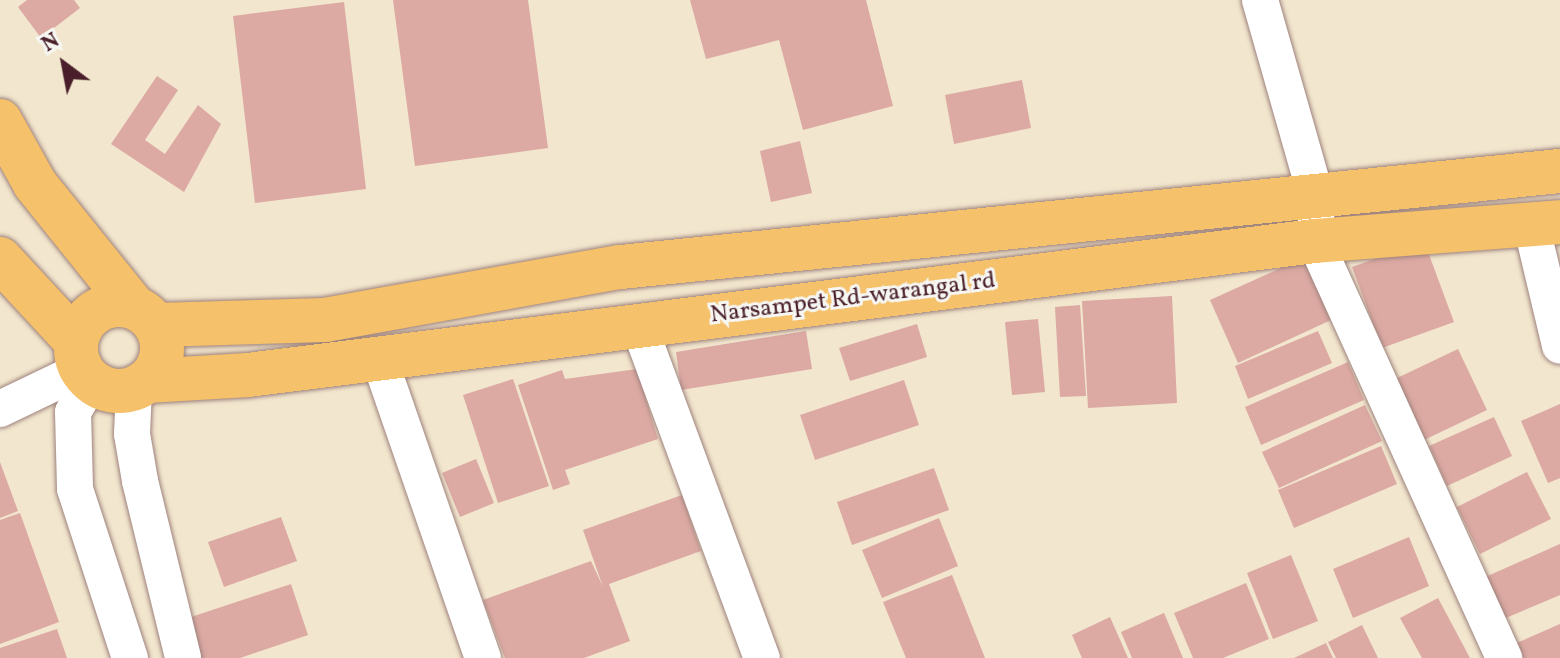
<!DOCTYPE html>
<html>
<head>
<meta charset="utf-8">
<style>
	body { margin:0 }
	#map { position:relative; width:1560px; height:658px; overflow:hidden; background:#f2e6ce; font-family:Vollkorn,serif }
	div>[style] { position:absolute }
	.building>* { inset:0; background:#dca9a3 }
	.roads { filter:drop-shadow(0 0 2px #9e827c) drop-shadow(0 0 2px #9e827c) }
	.minor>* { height:36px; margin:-18px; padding:0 18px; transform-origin:18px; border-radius:18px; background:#fff }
	.major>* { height:44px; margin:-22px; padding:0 22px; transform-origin:22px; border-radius:22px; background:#f5c16b }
	.major>.ring { margin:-22px; padding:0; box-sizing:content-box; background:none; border:44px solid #f5c16b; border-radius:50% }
	span { translate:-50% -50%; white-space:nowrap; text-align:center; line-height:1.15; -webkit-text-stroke:6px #f6f6f2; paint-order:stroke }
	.street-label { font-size:24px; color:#4a1f2b }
	.north { position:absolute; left:24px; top:24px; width:80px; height:80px; -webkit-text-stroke:6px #f6f6f2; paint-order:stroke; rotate:328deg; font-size:22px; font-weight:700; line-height:32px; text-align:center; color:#4a1f2b }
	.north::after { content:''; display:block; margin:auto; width:28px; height:36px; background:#4a1f2b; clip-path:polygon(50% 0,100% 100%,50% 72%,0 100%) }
</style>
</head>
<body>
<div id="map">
	<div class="building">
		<i style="clip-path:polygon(27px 0,74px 0,80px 8px,41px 38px,18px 7px)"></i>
		<i style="clip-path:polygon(393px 0,528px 0,548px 148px,415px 166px)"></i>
		<i style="clip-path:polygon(690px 0,866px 0,893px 106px,803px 130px,779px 40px,706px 59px)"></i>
		<i style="clip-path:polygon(344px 2px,366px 189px,255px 203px,233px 16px)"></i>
		<i style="clip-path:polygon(157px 76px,178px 90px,145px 140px,165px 154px,198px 105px,221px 124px,184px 192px,111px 144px)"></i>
		<i style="clip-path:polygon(1022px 80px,1031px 128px,954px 144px,945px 95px)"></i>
		<i style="clip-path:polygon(800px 141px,812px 193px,771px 202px,760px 151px)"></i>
		<i style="clip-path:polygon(1424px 241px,1454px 322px,1382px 348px,1352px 267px)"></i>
		<i style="clip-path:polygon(1303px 258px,1331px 320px,1238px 363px,1210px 300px)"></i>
		<i style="clip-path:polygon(1172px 296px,1177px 403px,1088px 408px,1082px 301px)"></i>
		<i style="clip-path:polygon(1080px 305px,1086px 396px,1060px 397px,1055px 307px)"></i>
		<i style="clip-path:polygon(1038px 319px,1045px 392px,1012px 395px,1005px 322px)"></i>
		<i style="clip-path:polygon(917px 324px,927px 357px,850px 381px,839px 348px)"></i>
		<i style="clip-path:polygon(806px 331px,812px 369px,681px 390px,676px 352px)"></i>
		<i style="clip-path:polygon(1318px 331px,1332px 363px,1248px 399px,1235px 366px)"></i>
		<i style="clip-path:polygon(1458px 349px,1487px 410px,1424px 440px,1395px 379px)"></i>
		<i style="clip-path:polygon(1348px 362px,1364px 400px,1261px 445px,1245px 407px)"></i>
		<i style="clip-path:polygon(637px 369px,658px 439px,565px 470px,570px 484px,553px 490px,518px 385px,562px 370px,565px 379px)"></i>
		<i style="clip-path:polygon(513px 379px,549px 486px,498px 503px,463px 395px)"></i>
		<i style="clip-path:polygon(904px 380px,919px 425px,815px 460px,800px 415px)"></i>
		<i style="clip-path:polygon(1560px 404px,1560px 478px,1548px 483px,1521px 421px)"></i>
		<i style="clip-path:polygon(1365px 405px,1382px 441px,1279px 488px,1262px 452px)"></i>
		<i style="clip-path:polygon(1494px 417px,1512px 456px,1447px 486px,1429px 446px)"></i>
		<i style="clip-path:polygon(1381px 446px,1397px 484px,1294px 528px,1278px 490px)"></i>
		<i style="clip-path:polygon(476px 459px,494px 503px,460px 517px,442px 473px)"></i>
		<i style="clip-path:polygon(0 462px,18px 511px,0 518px)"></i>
		<i style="clip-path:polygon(934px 468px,949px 510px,852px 545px,837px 502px)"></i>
		<i style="clip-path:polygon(1527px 472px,1551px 519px,1480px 554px,1457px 507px)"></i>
		<i style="clip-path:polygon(682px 495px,701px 551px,609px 584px,630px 641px,584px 658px,505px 658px,483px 600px,591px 561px,603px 587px,583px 530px)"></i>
		<i style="clip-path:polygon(20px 513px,59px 622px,0 644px,0 520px)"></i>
		<i style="clip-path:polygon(281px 517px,297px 561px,224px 587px,208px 542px)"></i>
		<i style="clip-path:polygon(939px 518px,958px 566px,882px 598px,862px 550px)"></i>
		<i style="clip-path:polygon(1409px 537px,1429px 586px,1353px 618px,1333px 569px)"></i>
		<i style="clip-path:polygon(1560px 544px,1560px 595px,1501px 620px,1483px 578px)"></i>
		<i style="clip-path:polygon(1291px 555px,1318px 621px,1273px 639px,1247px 573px)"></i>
		<i style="clip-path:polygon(952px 575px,985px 658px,906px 658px,883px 602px)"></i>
		<i style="clip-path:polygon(1246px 583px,1269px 639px,1223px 658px,1193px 658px,1174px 613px)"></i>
		<i style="clip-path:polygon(291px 584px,308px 635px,240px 658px,194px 658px,182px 620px)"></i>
		<i style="clip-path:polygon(1438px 598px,1470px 658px,1422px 658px,1400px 618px)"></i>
		<i style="clip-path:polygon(1164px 613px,1183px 658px,1132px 658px,1121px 632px)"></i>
		<i style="clip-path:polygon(1110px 617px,1128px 658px,1082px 658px,1072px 635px)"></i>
		<i style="clip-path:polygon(1560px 624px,1560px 658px,1518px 658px,1512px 645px)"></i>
		<i style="clip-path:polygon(1362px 625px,1378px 658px,1336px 658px,1328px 642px)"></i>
		<i style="clip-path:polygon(57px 629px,67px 658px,0 658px,0 648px)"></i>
		<i style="clip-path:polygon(1326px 643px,1333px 658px,1294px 658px)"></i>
	</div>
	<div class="roads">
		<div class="minor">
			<i style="left:1260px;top:0;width:208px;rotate:74.1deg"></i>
			<i style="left:1317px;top:200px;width:41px;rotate:92.8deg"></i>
			<i style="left:1315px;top:241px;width:458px;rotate:65.6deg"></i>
			<i style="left:1531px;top:224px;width:125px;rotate:76.6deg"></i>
			<i style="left:639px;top:326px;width:354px;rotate:69.7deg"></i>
			<i style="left:379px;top:358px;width:318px;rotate:70.9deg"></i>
			<i style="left:91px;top:381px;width:36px;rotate:120deg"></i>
			<i style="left:73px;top:412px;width:77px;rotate:88.5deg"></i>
			<i style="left:75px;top:489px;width:178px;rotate:72deg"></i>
			<i style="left:134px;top:388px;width:46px;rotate:92.5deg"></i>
			<i style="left:132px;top:434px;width:48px;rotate:80.3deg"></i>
			<i style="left:140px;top:481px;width:182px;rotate:76.3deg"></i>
			<i style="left:0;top:409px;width:90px;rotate:-25.7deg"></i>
		</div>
		<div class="major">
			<i style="left:0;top:121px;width:72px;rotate:60.9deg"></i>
			<i style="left:35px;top:184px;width:158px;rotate:51.2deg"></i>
			<i style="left:0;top:259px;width:112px;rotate:47.2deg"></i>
			<i class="ring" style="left:76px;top:305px;width:42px;height:42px"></i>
			<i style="left:157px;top:325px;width:168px;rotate:-1.7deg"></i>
			<i style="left:325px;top:320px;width:301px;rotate:-10.2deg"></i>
			<i style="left:621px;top:267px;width:944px;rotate:-5.84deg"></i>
			<i style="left:147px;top:381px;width:101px;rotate:-3.4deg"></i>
			<i style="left:248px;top:375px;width:1075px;rotate:-7.16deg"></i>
			<i style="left:1315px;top:241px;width:246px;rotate:-4.4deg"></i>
		</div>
	</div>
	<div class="street-label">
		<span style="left:853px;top:299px;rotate:-7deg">Narsampet Rd-warangal rd</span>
	</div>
	<div class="north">N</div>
</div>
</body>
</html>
